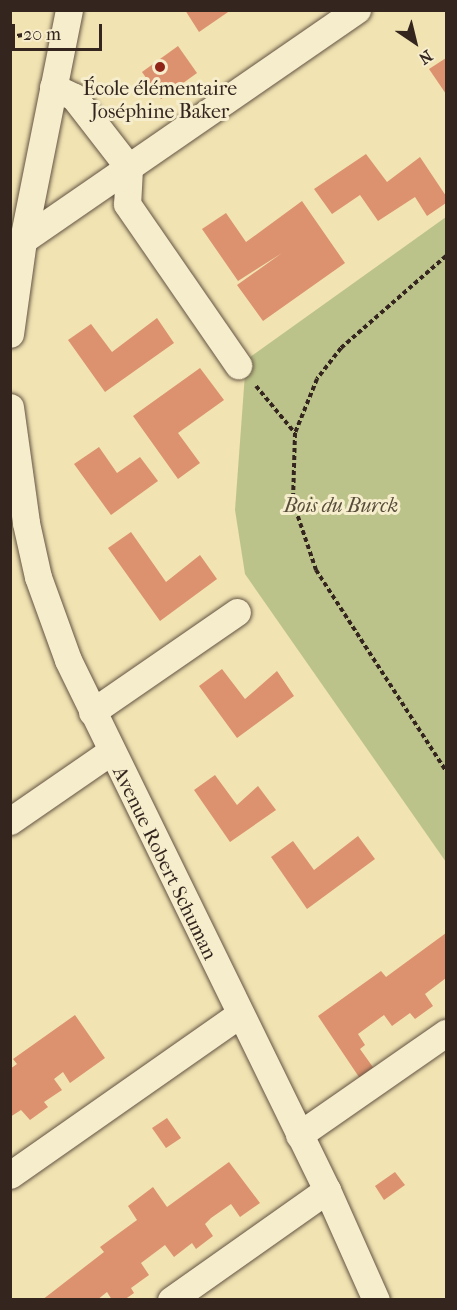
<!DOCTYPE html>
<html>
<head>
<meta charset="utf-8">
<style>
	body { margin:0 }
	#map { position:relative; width:457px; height:1310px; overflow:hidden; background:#f1e3b2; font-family:"IM FELL French Canon",serif }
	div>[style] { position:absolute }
	.green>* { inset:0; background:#bcc38a }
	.building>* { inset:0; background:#dc926e }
	.path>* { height:4px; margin-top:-2px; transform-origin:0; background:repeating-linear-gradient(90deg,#34251e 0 4.5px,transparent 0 7.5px) }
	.roads { filter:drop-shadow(0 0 2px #635443) drop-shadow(0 0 2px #635443) }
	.street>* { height:27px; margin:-13.5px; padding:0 13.5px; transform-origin:13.5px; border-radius:13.5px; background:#f6edcd }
	.dots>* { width:16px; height:16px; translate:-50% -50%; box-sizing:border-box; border:3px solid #f6edcd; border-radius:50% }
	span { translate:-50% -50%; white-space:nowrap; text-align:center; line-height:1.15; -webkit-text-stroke:6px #f6edcd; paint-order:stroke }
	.poi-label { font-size:20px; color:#34251e }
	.park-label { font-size:20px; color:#564c39; font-style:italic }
	.street-label { font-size:20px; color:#34251e }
	.frame { position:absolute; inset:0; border:12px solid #34251e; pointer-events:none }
	.north { position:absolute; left:385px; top:12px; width:60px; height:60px; -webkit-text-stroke:4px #f6edcd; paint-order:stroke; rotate:145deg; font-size:16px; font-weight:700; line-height:24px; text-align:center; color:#34251e }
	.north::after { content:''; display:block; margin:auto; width:21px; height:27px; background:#34251e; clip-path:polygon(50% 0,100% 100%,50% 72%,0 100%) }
	.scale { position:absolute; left:12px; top:24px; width:90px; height:27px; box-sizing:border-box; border:3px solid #34251e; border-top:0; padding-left:8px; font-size:18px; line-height:21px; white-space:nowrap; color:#34251e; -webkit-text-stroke:4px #f6edcd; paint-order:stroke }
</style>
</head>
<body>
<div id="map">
	<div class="green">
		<i style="clip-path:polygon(446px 217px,446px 862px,245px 574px,235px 510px,246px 360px)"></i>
	</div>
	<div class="building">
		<i style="clip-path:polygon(185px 10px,231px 10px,199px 32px)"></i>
		<i style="clip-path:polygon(178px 46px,197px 73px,161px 99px,142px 72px)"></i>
		<i style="clip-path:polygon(446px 58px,446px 94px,429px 69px)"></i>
		<i style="clip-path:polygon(366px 154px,387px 182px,420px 157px,446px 196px,446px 203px,427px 216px,415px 197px,378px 221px,360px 195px,332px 214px,314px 189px)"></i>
		<i style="clip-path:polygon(302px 201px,345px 263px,263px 321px,237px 285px,282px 253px,238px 281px,202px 229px,226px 213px,246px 242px)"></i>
		<i style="clip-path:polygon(157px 318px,174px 343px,105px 392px,68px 340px,91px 324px,112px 352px)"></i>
		<i style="clip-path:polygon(200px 368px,224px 400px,178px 433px,200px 463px,178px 479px,133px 416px)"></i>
		<i style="clip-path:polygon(99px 447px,117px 473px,140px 457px,158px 481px,111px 515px,74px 464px)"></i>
		<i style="clip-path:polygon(131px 532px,166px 582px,200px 555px,217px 579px,160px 621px,108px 548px)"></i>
		<i style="clip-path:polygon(222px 669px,245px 699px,277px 671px,294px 696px,237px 738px,199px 686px)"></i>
		<i style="clip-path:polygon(215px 775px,237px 805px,258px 786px,276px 810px,230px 842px,194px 790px)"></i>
		<i style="clip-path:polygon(358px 836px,375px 859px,307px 909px,271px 857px,293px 841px,314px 870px)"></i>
		<i style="clip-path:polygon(446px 933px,446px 978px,425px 994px,433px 1006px,415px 1019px,410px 1013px,392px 1026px,384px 1015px,358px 1034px,365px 1045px,360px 1049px,375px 1070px,361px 1080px,318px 1016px,381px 971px,386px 977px)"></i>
		<i style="clip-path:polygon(75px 1015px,105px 1058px,70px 1083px,63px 1072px,54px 1079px,62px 1090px,44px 1102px,48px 1107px,30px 1120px,21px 1110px,10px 1117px,10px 1069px,17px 1064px,13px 1059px)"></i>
		<i style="clip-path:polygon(167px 1118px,181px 1138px,166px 1148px,152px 1128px)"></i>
		<i style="clip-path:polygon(229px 1162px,260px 1203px,240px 1217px,231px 1204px,211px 1218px,205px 1224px,213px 1236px,196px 1249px,192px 1243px,174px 1257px,165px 1245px,141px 1263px,149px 1275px,131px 1288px,134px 1293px,124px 1300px,112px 1300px,107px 1292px,97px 1300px,42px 1300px,104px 1252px,100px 1247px,137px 1220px,128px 1206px,153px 1187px,167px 1207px)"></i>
		<i style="clip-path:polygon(395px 1172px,405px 1185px,384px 1200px,375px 1186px)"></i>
	</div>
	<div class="path">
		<i style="left:10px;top:37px;width:26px;rotate:-9deg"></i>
		<i style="left:446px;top:256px;width:140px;rotate:138.8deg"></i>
		<i style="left:341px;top:348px;width:39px;rotate:128deg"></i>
		<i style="left:317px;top:379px;width:58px;rotate:112.2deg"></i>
		<i style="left:295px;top:433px;width:69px;rotate:91.7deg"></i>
		<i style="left:293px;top:502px;width:72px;rotate:71.3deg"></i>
		<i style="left:316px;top:570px;width:239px;rotate:57.1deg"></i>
		<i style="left:256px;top:386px;width:61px;rotate:50.3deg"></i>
	</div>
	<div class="roads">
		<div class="street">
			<i style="left:53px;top:87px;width:23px;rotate:25deg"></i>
			<i style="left:74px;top:97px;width:90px;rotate:52.2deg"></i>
			<i style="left:129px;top:168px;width:36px;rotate:93deg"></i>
			<i style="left:127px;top:204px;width:196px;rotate:55.4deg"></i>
			<i style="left:23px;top:240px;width:406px;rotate:-34.6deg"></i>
			<i style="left:10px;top:334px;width:95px;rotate:-82.1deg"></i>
			<i style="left:23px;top:240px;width:235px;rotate:-78.7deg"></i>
			<i style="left:10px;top:407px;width:117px;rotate:82.1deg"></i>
			<i style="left:26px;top:523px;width:55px;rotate:77.5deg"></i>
			<i style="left:38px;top:577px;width:88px;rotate:70.1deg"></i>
			<i style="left:68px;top:660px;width:590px;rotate:63.96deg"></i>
			<i style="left:327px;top:1190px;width:120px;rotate:66deg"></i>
			<i style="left:92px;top:712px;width:176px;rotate:-34.6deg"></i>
			<i style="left:10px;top:821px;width:121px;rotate:-34.6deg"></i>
			<i style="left:299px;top:1135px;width:179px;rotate:-34.8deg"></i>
			<i style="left:10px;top:1175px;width:281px;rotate:-35deg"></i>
			<i style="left:171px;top:1300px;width:191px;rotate:-35.2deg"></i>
		</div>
	</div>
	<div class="dots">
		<i style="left:160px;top:67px;background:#8f2418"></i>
	</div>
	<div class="poi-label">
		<span style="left:160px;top:100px">École élémentaire<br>Joséphine Baker</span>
	</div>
	<div class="park-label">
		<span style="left:341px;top:505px">Bois du Burck</span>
	</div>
	<div class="street-label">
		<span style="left:165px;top:863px;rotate:64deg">Avenue Robert Schuman</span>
	</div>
	<div class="frame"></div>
	<div class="north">N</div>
	<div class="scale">20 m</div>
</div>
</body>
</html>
